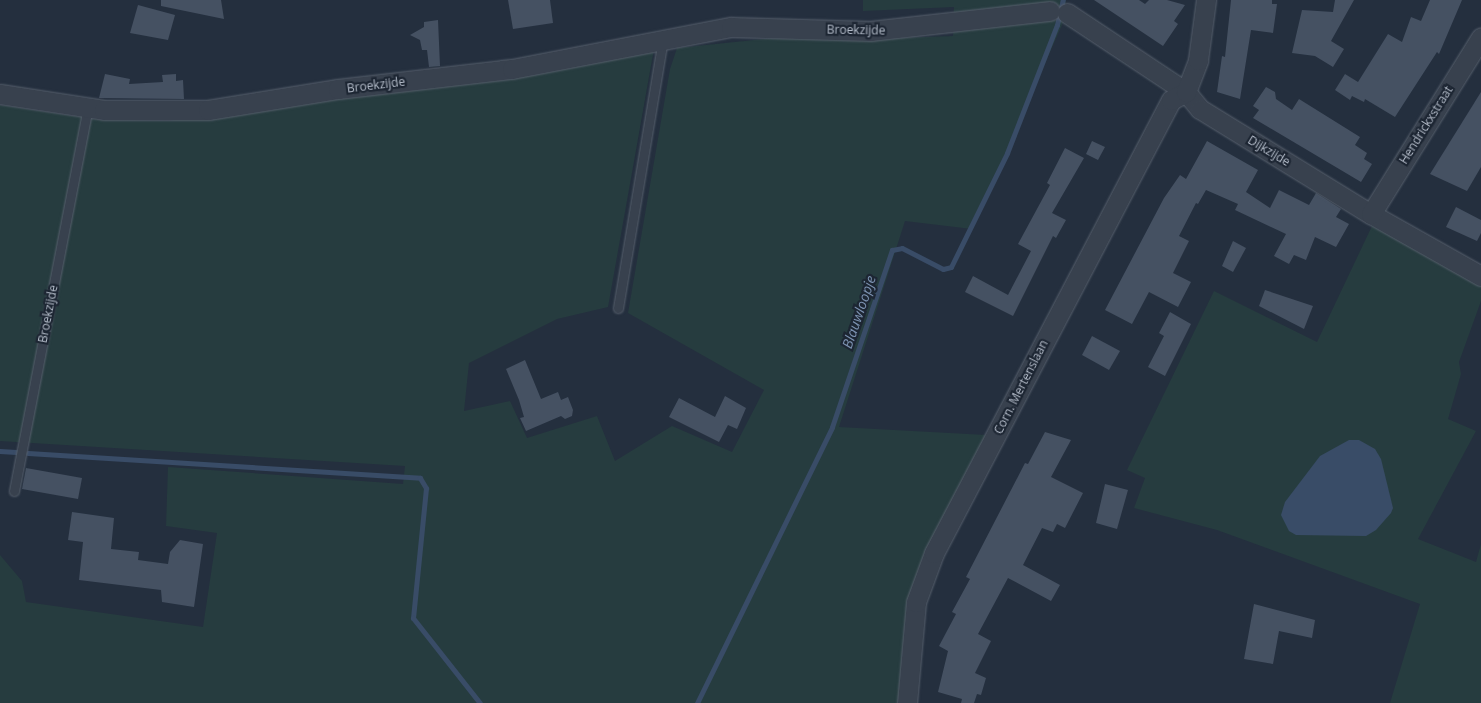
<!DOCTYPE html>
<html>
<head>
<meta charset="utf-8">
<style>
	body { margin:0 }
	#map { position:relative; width:1481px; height:703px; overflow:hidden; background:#242f3e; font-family:"Open Sans",sans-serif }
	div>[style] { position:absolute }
	.green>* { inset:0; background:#263c3f }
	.water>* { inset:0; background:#394c67 }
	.stream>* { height:5px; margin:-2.5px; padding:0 2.5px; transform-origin:2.5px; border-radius:2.5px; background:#394c67 }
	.building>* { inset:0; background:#455162 }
	.roads { filter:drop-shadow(0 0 1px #565f6c) drop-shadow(0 0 1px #565f6c) }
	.service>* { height:9px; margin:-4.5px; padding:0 4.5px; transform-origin:4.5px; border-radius:4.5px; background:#38414e }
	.minor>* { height:19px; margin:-9.5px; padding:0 9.5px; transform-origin:9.5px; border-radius:9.5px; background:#38414e }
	span { translate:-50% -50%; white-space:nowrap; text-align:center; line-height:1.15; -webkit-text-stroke:4.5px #1d2633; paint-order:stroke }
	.street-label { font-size:12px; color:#b4bcc9 }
	.water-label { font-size:14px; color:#7c92b1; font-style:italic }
</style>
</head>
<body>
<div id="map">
	<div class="green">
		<i style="clip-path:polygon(863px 0,1066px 0,1065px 18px,972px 229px,905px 221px,839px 427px,986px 435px,927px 549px,901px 703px,0 703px,0 555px,22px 581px,26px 602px,203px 627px,217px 533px,166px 526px,168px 467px,403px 484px,405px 466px,0 441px,0 105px,101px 120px,168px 121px,321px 101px,654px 49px,608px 307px,557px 319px,469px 363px,464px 411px,510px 401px,527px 438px,597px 416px,615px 461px,672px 426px,732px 452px,764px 390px,628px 313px,670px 69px,677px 48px,793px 36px,865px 39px,953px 36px,954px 7px,863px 11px)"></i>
		<i style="clip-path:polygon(1372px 226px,1481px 285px,1481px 301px,1459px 362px,1461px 374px,1448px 419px,1476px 431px,1418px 539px,1476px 562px,1481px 544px,1481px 703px,1390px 703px,1420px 604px,1217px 530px,1134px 508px,1145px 478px,1127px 470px,1214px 291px,1317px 342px)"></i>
	</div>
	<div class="water">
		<i style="clip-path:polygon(1349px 440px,1359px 440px,1375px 449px,1381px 459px,1393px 508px,1391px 513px,1376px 530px,1366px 536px,1296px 535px,1289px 531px,1281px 515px,1285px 502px,1320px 456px)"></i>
	</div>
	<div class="stream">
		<i style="left:0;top:451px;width:16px;rotate:4deg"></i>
		<i style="left:28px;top:453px;width:393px;rotate:3.6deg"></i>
		<i style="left:420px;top:478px;width:12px;rotate:59deg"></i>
		<i style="left:426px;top:488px;width:131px;rotate:95.7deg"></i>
		<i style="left:413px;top:618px;width:108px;rotate:51.8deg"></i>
		<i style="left:697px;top:703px;width:307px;rotate:-63.9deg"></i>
		<i style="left:832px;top:427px;width:187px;rotate:-71.3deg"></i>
		<i style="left:892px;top:250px;width:10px;rotate:-11deg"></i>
		<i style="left:902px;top:248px;width:46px;rotate:27.1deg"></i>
		<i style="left:943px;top:269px;width:8px;rotate:-14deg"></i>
		<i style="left:951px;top:267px;width:127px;rotate:-63.8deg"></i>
		<i style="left:1007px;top:153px;width:137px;rotate:-68.7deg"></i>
		<i style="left:1057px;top:25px;width:26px;rotate:-77deg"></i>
	</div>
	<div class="building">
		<i style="clip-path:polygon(161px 0,221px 0,224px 19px,161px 6px)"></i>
		<i style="clip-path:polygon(508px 0,550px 0,553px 23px,513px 29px)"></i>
		<i style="clip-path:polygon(1094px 0,1139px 0,1145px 4px,1149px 0,1167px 0,1185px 5px,1174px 21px,1178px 24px,1163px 46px)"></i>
		<i style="clip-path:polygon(1231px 0,1272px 0,1272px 4px,1277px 4px,1273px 33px,1251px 30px,1240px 99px,1217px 92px,1222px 56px,1225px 57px)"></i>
		<i style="clip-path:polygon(1335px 0,1354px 0,1331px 41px,1344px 49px,1333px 67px,1315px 56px,1292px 53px,1302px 10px,1333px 12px)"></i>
		<i style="clip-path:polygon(1430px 0,1462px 0,1439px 54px,1437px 52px,1395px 117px,1365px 99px,1364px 102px,1352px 96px,1350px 100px,1335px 90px,1345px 74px,1358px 82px,1388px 34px,1402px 42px,1411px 17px,1421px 21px)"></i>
		<i style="clip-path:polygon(138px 5px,175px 15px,168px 40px,130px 33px)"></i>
		<i style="clip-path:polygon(438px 20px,440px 66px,429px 67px,427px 50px,422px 50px,420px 40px,410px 35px,424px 27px,424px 22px)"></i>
		<i style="clip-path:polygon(105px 74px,130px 79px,129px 84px,163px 82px,162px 75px,176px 74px,176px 81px,183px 80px,184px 99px,99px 98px)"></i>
		<i style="clip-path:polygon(1266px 87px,1275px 92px,1276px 99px,1292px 110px,1299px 99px,1360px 137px,1355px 145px,1367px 153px,1364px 159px,1372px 164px,1361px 182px,1253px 118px,1259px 110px,1253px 106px)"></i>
		<i style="clip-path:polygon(1481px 92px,1481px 167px,1467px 191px,1430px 174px)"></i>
		<i style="clip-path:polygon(1092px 141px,1105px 147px,1098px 160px,1086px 154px)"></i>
		<i style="clip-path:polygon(1207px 141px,1258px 170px,1246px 192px,1270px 208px,1279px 190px,1309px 205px,1316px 193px,1341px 209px,1336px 217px,1349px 224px,1336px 247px,1315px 237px,1306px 260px,1294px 255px,1289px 264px,1274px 256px,1286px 234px,1235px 210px,1238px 204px,1206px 190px,1198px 204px,1196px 203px,1179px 236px,1189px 241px,1173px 273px,1191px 282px,1178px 307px,1149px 292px,1132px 324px,1105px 310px,1164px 198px,1180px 175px,1186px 179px)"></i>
		<i style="clip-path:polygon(1065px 148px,1084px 158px,1052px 213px,1066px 220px,1056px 238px,1053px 236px,1013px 316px,965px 292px,973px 276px,1008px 295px,1031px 251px,1018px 244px,1050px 185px,1047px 183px)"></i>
		<i style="clip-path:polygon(1456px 207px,1481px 220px,1481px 233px,1477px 241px,1446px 227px)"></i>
		<i style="clip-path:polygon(1233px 241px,1246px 248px,1233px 272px,1222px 266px)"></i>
		<i style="clip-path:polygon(1265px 290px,1313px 306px,1304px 329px,1259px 306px)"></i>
		<i style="clip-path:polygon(1170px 312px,1191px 324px,1165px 376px,1148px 367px,1164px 336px,1159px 333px)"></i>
		<i style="clip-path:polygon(1092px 336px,1120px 351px,1109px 370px,1082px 355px)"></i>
		<i style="clip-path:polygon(525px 360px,541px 399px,558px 392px,561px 400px,568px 397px,573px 410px,572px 416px,565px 419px,561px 416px,526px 431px,520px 418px,524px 417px,519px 400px,506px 369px)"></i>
		<i style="clip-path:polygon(725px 396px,746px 408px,737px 429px,728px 425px,719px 442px,669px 417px,679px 398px,715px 417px)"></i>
		<i style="clip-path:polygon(1045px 432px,1071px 440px,1051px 477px,1083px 493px,1065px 528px,1057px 524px,1053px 532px,1042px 528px,1023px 565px,1060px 585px,1051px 601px,1008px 578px,978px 634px,991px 641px,975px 673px,986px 678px,981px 695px,977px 694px,974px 703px,961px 703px,962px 699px,938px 692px,948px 651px,939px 646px,956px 614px,952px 612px,970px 579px,966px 577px,1025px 463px,1028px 464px)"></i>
		<i style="clip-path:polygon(26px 468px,82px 478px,78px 499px,22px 489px)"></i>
		<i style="clip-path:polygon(1105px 484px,1128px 490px,1117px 529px,1096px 523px)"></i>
		<i style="clip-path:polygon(72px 512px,114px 518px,111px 549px,139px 552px,138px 560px,168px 564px,170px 552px,180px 540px,203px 544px,194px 607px,162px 602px,161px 590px,79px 580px,83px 542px,68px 540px)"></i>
		<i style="clip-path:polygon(1254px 604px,1315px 620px,1312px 638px,1279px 631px,1273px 664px,1244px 659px)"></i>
	</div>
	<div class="roads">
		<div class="service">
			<i style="left:618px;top:308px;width:274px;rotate:-80.5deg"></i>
			<i style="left:14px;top:491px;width:390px;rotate:-79.1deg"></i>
		</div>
		<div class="minor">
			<i style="left:1067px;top:13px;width:143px;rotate:33.6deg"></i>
			<i style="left:1186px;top:92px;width:22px;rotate:51deg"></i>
			<i style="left:1200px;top:109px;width:201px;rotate:31.6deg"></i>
			<i style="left:1371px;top:214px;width:126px;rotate:29.4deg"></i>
			<i style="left:0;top:94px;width:105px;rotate:8.7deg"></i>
			<i style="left:104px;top:110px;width:104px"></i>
			<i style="left:208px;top:110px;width:132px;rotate:-9.2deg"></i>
			<i style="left:338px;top:89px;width:175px;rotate:-6.6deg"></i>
			<i style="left:512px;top:69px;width:223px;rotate:-10.9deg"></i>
			<i style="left:731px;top:27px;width:140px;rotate:1.6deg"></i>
			<i style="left:871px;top:31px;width:180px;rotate:-6.4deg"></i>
			<i style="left:1371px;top:214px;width:208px;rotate:-58.1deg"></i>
			<i style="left:907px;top:703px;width:101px;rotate:-84.9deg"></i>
			<i style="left:916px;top:602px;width:52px;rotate:-69.8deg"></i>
			<i style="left:934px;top:553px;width:511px;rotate:-62.38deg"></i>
			<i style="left:1171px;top:100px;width:17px;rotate:-28deg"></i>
			<i style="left:1186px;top:92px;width:34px;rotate:-69deg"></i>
			<i style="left:1198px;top:60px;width:61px;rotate:-82.4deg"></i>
		</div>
	</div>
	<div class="street-label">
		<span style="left:856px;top:30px;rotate:1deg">Broekzijde</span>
		<span style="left:376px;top:85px;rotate:-7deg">Broekzijde</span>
		<span style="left:1426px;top:125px;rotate:-58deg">Hendrickxstraat</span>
		<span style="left:1269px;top:151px;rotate:31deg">Dijkzijde</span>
		<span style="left:48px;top:314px;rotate:-79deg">Broekzijde</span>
		<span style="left:1021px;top:387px;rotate:-63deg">Corn. Mertenslaan</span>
	</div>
	<div class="water-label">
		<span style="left:859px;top:312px;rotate:-71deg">Blauwloopje</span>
	</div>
</div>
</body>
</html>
